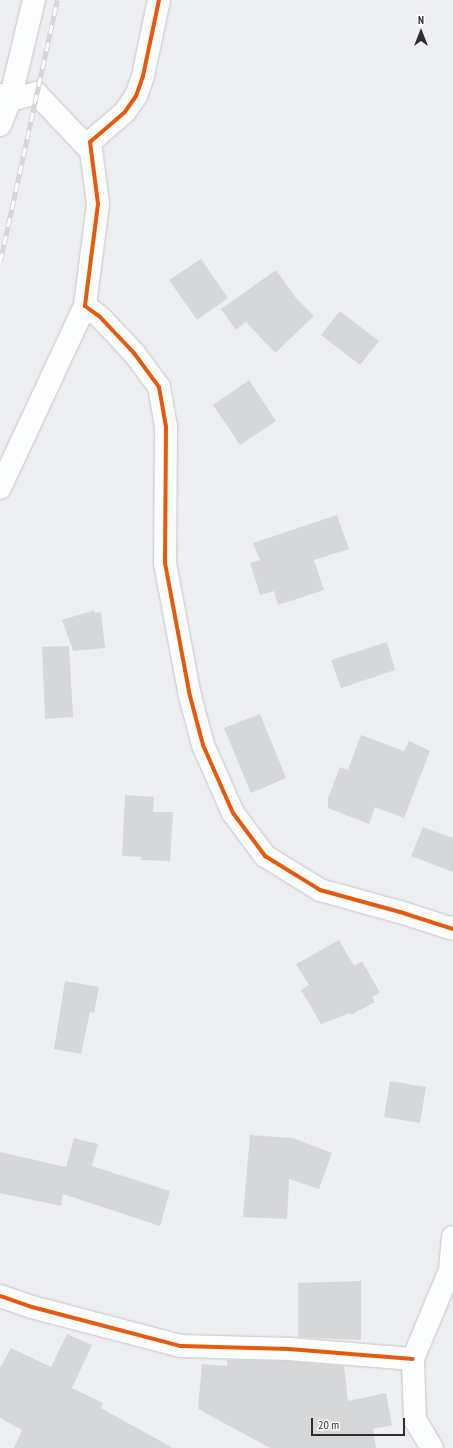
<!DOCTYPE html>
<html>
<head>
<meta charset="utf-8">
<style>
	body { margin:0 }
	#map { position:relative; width:453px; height:1448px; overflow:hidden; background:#eeeff2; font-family:"PT Sans Narrow",sans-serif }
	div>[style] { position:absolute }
	.building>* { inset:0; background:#d6d7d9 }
	.roads { filter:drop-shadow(0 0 1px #c6c6c8) drop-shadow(0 0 1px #c6c6c8) }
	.street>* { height:22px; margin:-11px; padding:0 11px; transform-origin:11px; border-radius:11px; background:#fcfdfd }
	.rail>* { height:4.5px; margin-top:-2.25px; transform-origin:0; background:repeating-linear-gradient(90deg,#fff 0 9px,#d6d6d8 0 18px); box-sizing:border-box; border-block:1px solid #d6d6d8 }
	.cycleway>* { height:4px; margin:-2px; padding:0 2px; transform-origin:2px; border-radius:2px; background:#e8590c }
	span { translate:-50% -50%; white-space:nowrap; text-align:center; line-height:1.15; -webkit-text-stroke:3.5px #fff; paint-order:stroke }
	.north { position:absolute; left:401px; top:12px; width:40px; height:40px; -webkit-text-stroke:3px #fff; paint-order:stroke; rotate:0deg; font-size:11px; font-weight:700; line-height:16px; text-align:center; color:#2e2e30 }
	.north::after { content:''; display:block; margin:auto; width:14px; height:18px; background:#2e2e30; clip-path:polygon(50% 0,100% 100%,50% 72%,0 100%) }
	.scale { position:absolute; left:311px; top:1418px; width:94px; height:18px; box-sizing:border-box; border:2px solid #2e2e30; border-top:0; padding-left:5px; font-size:12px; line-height:14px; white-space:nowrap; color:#2e2e30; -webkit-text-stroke:3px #fff; paint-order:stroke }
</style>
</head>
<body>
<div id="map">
	<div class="building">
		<i style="clip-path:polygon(201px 259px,228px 298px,197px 320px,169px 280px)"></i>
		<i style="clip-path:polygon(276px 270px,296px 298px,314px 316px,275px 353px,246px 322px,236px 330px,221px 309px)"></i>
		<i style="clip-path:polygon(340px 311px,379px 341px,360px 365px,321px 335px)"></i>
		<i style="clip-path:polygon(249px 380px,276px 421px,240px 445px,213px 405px)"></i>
		<i style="clip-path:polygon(337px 515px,349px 549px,314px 560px,324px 590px,278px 605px,274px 591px,260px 595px,250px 563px,260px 560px,253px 543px)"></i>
		<i style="clip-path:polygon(94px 610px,95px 613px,101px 612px,105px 648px,73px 651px,62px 620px)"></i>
		<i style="clip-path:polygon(387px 642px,395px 670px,341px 688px,331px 660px)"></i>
		<i style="clip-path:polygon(69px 646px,73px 717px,45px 719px,42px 647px)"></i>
		<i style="clip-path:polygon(260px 714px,286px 778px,251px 793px,224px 728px)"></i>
		<i style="clip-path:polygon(361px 735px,404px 751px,409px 741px,430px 751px,404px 818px,375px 807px,369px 824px,328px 808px,328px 798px,340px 767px,348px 770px)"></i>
		<i style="clip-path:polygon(125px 795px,154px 797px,153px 812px,173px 812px,170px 861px,141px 860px,141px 857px,122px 856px)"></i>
		<i style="clip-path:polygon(423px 827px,453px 838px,453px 872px,411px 856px)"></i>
		<i style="clip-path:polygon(339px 940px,354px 966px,362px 961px,380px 993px,372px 997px,375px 1002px,351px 1015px,350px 1013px,321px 1024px,301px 990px,309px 985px,296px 964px)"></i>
		<i style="clip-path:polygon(65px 981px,99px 987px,94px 1013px,90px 1012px,81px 1054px,54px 1049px)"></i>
		<i style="clip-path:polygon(390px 1081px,426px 1087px,420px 1123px,384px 1117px)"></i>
		<i style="clip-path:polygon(250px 1135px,293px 1138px,332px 1153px,319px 1189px,289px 1179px,287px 1219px,243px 1217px)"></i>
		<i style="clip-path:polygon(74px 1138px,98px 1144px,92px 1166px,170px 1191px,160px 1226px,63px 1194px,61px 1206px,0 1193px,0 1152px,66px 1167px)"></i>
		<i style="clip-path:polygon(361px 1281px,361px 1340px,298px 1337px,298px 1283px)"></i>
		<i style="clip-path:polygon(67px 1334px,92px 1345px,72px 1388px,103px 1403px,101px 1408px,173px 1448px,14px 1448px,22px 1430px,0 1418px,0 1368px,11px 1348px,51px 1367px)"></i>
		<i style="clip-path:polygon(227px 1360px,288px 1361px,344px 1366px,348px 1401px,386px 1393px,392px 1425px,373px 1429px,376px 1448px,270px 1448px,198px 1409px,202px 1364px,227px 1366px)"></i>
	</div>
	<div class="roads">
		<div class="street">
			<i style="left:159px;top:0;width:78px;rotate:101.9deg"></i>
			<i style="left:143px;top:76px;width:21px;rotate:109deg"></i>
			<i style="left:136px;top:96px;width:19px;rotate:125deg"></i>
			<i style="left:125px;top:112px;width:46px;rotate:139.4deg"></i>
			<i style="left:90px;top:142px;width:63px;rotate:82.6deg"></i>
			<i style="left:98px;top:204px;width:103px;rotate:97.3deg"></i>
			<i style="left:85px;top:306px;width:19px;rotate:36deg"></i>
			<i style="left:100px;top:317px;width:50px;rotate:46.6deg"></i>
			<i style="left:134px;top:353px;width:42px;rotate:53.7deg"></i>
			<i style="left:159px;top:387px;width:40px;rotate:80deg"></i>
			<i style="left:166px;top:426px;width:137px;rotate:90.4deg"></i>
			<i style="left:165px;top:563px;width:135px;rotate:79.4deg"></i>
			<i style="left:190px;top:696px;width:51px;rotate:75.1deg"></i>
			<i style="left:203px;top:745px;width:74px;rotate:66.2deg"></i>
			<i style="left:233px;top:813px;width:54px;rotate:53.3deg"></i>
			<i style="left:265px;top:856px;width:65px;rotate:31.7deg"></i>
			<i style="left:320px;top:890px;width:83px;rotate:15.4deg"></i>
			<i style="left:400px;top:912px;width:56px;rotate:17.8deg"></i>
			<i style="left:0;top:95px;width:11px;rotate:27deg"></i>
			<i style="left:10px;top:100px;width:27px;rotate:-15deg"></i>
			<i style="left:36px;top:93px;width:77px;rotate:46.6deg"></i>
			<i style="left:89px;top:149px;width:7px;rotate:-82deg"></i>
			<i style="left:0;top:125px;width:27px;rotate:-68deg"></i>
			<i style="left:10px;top:100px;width:103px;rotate:-76.5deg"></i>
			<i style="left:0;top:488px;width:201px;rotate:-65deg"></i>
			<i style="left:0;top:1296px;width:34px;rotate:19deg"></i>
			<i style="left:32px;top:1307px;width:154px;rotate:14.7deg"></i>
			<i style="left:181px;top:1346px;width:108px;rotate:1.6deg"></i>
			<i style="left:289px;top:1349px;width:124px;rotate:4.6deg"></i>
			<i style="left:432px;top:1448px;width:33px;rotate:-121deg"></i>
			<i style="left:415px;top:1420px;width:61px;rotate:-91.9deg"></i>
			<i style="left:413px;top:1359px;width:96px;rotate:-67.4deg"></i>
			<i style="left:450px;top:1270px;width:33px;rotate:-85deg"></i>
		</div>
	</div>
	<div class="rail">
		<i style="left:0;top:262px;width:268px;rotate:-77.7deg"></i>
	</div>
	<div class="cycleway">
		<i style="left:159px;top:0;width:78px;rotate:101.9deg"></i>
		<i style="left:143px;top:76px;width:21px;rotate:109deg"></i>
		<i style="left:136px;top:96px;width:19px;rotate:125deg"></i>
		<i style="left:125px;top:112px;width:46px;rotate:139.4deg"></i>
		<i style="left:90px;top:142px;width:63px;rotate:82.6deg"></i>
		<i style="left:98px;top:204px;width:103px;rotate:97.3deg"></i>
		<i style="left:85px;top:306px;width:19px;rotate:36deg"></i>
		<i style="left:100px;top:317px;width:50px;rotate:46.6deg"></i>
		<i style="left:134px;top:353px;width:42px;rotate:53.7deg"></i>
		<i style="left:159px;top:387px;width:40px;rotate:80deg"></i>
		<i style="left:166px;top:426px;width:137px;rotate:90.4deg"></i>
		<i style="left:165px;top:563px;width:135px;rotate:79.4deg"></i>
		<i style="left:190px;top:696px;width:51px;rotate:75.1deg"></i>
		<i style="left:203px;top:745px;width:74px;rotate:66.2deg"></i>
		<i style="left:233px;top:813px;width:54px;rotate:53.3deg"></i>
		<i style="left:265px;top:856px;width:65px;rotate:31.7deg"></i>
		<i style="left:320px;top:890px;width:83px;rotate:15.4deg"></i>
		<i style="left:400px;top:912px;width:56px;rotate:17.8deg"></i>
		<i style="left:0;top:1296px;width:34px;rotate:19deg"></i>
		<i style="left:32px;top:1307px;width:154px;rotate:14.7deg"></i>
		<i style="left:181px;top:1346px;width:108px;rotate:1.6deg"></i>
		<i style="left:289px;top:1349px;width:124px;rotate:4.6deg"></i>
	</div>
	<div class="north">N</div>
	<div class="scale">20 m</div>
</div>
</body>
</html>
